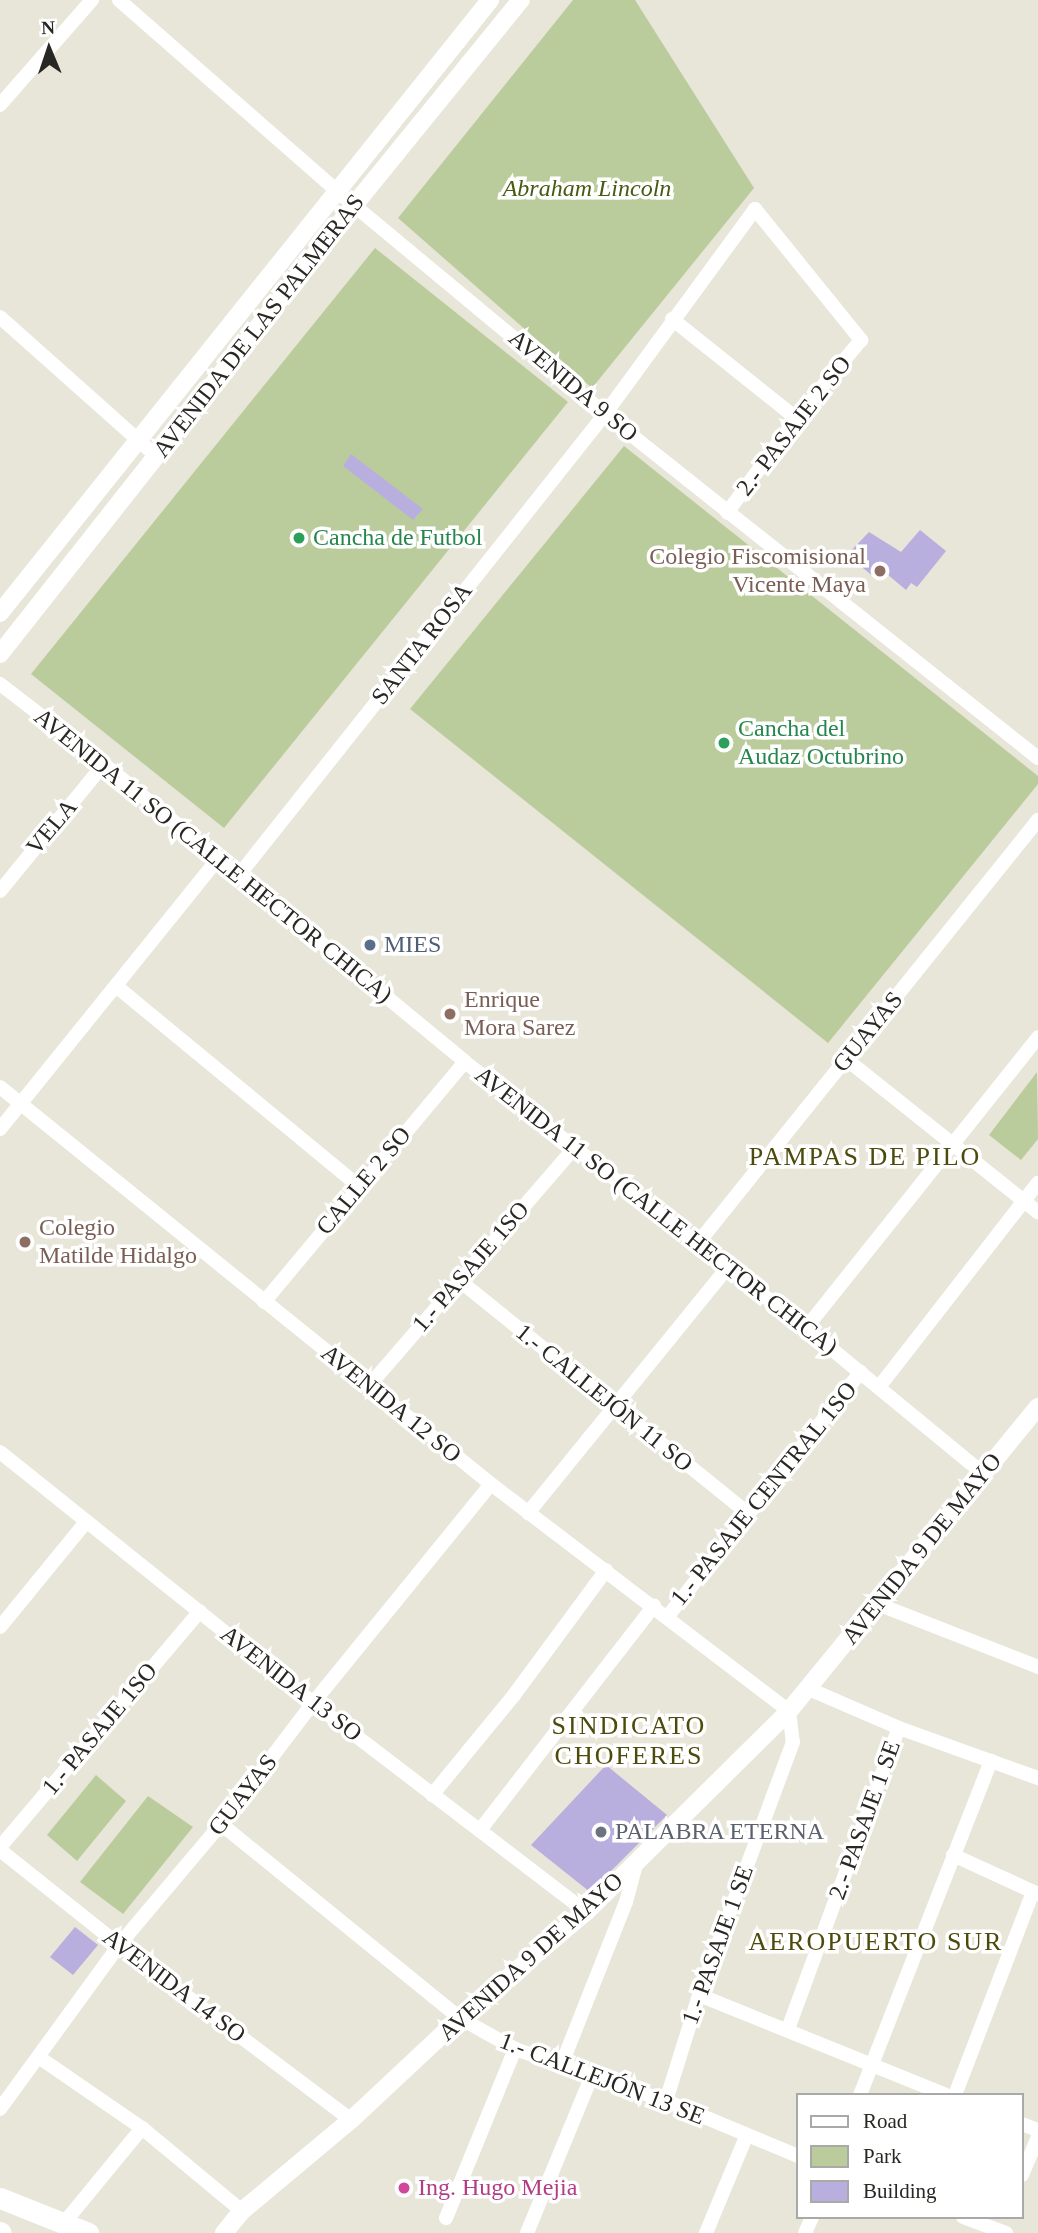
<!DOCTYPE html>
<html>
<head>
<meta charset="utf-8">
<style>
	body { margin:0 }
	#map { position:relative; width:1038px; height:2233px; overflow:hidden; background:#e8e5d9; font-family:Georgia,serif }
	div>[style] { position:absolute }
	.green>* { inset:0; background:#bbcc9c }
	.building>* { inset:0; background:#b8afde }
	.minor>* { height:14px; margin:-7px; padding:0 7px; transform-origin:7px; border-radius:7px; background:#fff }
	.tertiary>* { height:18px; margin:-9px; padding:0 9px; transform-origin:9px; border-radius:9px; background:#fff }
	.secondary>* { height:21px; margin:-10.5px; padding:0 10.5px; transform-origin:10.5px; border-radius:10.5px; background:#fff }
	.dots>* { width:19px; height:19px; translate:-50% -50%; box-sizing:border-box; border:4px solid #fff; border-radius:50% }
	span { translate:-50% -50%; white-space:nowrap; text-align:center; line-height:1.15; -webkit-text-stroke:7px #fff; paint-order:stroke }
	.park-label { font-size:24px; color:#475a12; font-style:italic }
	.street-label { font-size:24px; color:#282723 }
	.leisure-label { font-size:24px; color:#27864d }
	.left { translate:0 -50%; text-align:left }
	.education-label { font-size:24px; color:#785e54 }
	.right { translate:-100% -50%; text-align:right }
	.service-label { font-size:24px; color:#4e5e75 }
	.worship-label { font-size:24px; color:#5b616d }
	.hotel-label { font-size:24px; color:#b23c85 }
	.neighbourhood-label { font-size:26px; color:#4d4b0c; letter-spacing:2px }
	.legend { position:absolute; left:796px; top:2093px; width:228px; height:126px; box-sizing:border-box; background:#fff; border:2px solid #a9a9a7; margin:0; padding:9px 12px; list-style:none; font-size:21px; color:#282723 }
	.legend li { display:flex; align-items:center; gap:14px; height:35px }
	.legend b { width:35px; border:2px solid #a9a9a7 }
	.north { position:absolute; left:14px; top:14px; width:70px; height:70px; -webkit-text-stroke:5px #fff; paint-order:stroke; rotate:358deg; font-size:19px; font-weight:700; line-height:28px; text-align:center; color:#282723 }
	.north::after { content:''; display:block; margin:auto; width:24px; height:32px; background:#282723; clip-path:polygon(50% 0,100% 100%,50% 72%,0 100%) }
</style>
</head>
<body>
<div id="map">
	<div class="green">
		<i style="clip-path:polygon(573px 0,635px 0,754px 188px,592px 388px,398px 218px)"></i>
		<i style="clip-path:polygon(375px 248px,568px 402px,224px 828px,31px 674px)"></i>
		<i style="clip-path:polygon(624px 446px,1038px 776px,1038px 784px,828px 1043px,410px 709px)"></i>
		<i style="clip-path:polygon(1037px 1072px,1038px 1139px,1021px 1160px,989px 1135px)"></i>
		<i style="clip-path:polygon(96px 1775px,126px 1801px,77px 1861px,47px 1835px)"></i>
		<i style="clip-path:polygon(148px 1796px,193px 1827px,123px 1914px,80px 1882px)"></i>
	</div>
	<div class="building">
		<i style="clip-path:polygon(351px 454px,423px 509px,413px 520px,343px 466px)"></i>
		<i style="clip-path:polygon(920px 530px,946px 551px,917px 587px,911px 583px,906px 590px,881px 569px,874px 577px,847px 555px,869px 532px,901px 552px)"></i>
		<i style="clip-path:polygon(606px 1765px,667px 1815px,590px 1892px,531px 1845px)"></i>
		<i style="clip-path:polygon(75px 1927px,98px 1945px,73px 1975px,50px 1957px)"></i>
	</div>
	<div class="minor">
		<i style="left:119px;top:0;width:291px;rotate:41.2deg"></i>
		<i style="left:338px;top:192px;width:347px;rotate:39.7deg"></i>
		<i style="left:605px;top:414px;width:553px;rotate:38.47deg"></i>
		<i style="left:0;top:105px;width:140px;rotate:-48.8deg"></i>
		<i style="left:0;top:317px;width:209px;rotate:41.7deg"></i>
		<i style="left:672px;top:319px;width:159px;rotate:38.6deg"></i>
		<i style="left:0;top:684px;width:131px;rotate:37.6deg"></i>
		<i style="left:104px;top:764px;width:468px;rotate:39.5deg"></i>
		<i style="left:465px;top:1062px;width:432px;rotate:38deg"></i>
		<i style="left:806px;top:1328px;width:230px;rotate:39.4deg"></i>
		<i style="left:239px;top:875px;width:589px;rotate:-51.55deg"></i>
		<i style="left:605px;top:414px;width:254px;rotate:-53.8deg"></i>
		<i style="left:755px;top:209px;width:169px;rotate:51deg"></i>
		<i style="left:861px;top:340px;width:102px;rotate:129.8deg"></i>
		<i style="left:796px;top:418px;width:117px;rotate:126deg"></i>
		<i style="left:0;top:891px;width:164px;rotate:-50.7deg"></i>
		<i style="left:116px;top:986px;width:315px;rotate:39.5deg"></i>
		<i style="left:846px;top:1059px;width:246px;rotate:38.6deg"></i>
		<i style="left:0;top:1087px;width:631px;rotate:38.96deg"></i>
		<i style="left:491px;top:1484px;width:375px;rotate:37.3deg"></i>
		<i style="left:789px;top:1711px;width:31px;rotate:83deg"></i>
		<i style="left:793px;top:1742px;width:270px;rotate:110.4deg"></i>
		<i style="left:699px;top:1995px;width:111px;rotate:107.3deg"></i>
		<i style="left:0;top:1129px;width:348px;rotate:-51.1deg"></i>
		<i style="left:698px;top:1243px;width:543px;rotate:-51.21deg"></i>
		<i style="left:460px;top:1281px;width:371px;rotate:38.9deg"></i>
		<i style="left:264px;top:1302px;width:313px;rotate:-50.1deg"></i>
		<i style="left:806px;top:1328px;width:372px;rotate:-51.4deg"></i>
		<i style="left:368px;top:1387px;width:317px;rotate:-49.2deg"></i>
		<i style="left:879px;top:1387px;width:259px;rotate:-52.1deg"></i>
		<i style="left:0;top:1452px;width:401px;rotate:38.7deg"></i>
		<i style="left:313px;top:1703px;width:344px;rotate:37.4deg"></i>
		<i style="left:528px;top:1513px;width:317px;rotate:-50.9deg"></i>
		<i style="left:875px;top:1603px;width:175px;rotate:21.4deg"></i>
		<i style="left:668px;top:1616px;width:311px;rotate:-51.7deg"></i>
		<i style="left:0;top:1627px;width:136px;rotate:-50.7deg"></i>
		<i style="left:809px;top:1689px;width:98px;rotate:23.4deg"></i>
		<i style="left:899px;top:1728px;width:148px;rotate:19.8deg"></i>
		<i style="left:432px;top:1795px;width:129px;rotate:-50.6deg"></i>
		<i style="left:514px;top:1695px;width:155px;rotate:-53.6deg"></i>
		<i style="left:221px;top:1824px;width:308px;rotate:39.1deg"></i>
		<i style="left:460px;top:2018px;width:63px;rotate:29.4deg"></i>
		<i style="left:515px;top:2049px;width:160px;rotate:19deg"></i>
		<i style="left:666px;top:2101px;width:143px;rotate:22.6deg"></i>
		<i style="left:480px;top:1830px;width:284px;rotate:-52.2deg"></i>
		<i style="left:0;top:1847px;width:309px;rotate:-49.7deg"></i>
		<i style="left:0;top:1850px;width:152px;rotate:38.6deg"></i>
		<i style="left:119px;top:1945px;width:291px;rotate:37deg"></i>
		<i style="left:953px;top:1855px;width:94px;rotate:24.6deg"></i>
		<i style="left:699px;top:1995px;width:266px;rotate:22deg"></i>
		<i style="left:788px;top:2029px;width:321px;rotate:-69.8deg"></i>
		<i style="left:40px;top:2058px;width:124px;rotate:34.5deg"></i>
		<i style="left:142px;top:2128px;width:130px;rotate:39.7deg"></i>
		<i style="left:561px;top:2066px;width:176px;rotate:-68.4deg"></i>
		<i style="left:626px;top:1902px;width:42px;rotate:-75deg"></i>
		<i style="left:860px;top:2095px;width:359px;rotate:-68.6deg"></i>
		<i style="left:955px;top:2095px;width:217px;rotate:-69deg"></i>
		<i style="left:0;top:2109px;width:203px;rotate:-54deg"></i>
		<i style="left:119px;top:1945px;width:158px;rotate:-49.9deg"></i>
		<i style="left:221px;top:1824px;width:152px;rotate:-52.8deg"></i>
		<i style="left:313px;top:1703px;width:282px;rotate:-50.9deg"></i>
		<i style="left:1022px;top:2124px;width:17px;rotate:21deg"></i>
		<i style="left:1022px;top:2175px;width:41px;rotate:-67.2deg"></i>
		<i style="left:963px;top:2217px;width:46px;rotate:20.4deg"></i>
		<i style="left:446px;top:2218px;width:183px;rotate:-67.8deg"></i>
		<i style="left:64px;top:2223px;width:123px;rotate:-50.6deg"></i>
		<i style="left:527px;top:2233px;width:168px;rotate:-67.6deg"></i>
		<i style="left:706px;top:2233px;width:104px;rotate:-67.4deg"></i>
		<i style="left:805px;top:2233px;width:17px;rotate:-66deg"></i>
	</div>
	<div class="tertiary">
		<i style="left:0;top:613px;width:785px;rotate:-51.36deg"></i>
		<i style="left:0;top:654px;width:573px;rotate:-51.73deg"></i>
		<i style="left:355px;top:204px;width:263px;rotate:-50.9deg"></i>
		<i style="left:224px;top:2233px;width:28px;rotate:-51deg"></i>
		<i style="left:242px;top:2211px;width:142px;rotate:-39.9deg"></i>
		<i style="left:351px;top:2120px;width:149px;rotate:-43.1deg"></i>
		<i style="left:460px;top:2018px;width:165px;rotate:-40.1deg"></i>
		<i style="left:586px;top:1912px;width:286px;rotate:-44.7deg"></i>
		<i style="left:789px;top:1711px;width:393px;rotate:-50.7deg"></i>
	</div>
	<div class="secondary">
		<i style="left:0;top:2198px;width:95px;rotate:21.7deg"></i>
		<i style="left:0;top:2232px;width:1px;rotate:45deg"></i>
	</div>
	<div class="dots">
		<i style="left:299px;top:538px;background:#2e9e5b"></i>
		<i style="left:880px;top:571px;background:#8d6e63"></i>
		<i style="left:724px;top:743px;background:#2e9e5b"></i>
		<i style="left:370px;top:945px;background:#5c6f8a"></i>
		<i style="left:450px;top:1014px;background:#8d6e63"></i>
		<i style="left:25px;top:1242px;background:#8d6e63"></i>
		<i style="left:601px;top:1832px;background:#6b7280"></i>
		<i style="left:404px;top:2188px;background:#d1479c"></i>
	</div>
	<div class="park-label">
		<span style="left:587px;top:189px">Abraham Lincoln</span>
	</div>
	<div class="street-label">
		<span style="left:259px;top:326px;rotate:-52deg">AVENIDA DE LAS PALMERAS</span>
		<span style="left:573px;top:386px;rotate:40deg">AVENIDA 9 SO</span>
		<span style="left:794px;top:426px;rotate:-52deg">2.- PASAJE 2 SO</span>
		<span style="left:422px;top:644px;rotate:-52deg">SANTA ROSA</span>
		<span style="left:52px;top:827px;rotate:-50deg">VELA</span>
		<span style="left:213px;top:856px;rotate:39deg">AVENIDA 11 SO (CALLE HECTOR CHICA)</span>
		<span style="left:868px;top:1032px;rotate:-51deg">GUAYAS</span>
		<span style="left:364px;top:1181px;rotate:-50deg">CALLE 2 SO</span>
		<span style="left:656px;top:1211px;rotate:38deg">AVENIDA 11 SO (CALLE HECTOR CHICA)</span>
		<span style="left:471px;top:1267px;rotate:-49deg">1.- PASAJE 1SO</span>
		<span style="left:604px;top:1398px;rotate:39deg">1.- CALLEJÓN 11 SO</span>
		<span style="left:391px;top:1404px;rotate:39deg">AVENIDA 12 SO</span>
		<span style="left:764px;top:1494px;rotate:-51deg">1.- PASAJE CENTRAL 1SO</span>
		<span style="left:922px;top:1549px;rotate:-51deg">AVENIDA 9 DE MAYO</span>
		<span style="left:291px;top:1684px;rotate:38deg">AVENIDA 13 SO</span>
		<span style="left:100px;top:1729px;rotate:-50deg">1.- PASAJE 1SO</span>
		<span style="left:243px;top:1795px;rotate:-52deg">GUAYAS</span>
		<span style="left:865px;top:1820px;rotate:-70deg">2.- PASAJE 1 SE</span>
		<span style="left:718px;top:1945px;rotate:-70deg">1.- PASAJE 1 SE</span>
		<span style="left:531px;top:1957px;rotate:-42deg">AVENIDA 9 DE MAYO</span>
		<span style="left:174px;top:1986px;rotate:37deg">AVENIDA 14 SO</span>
		<span style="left:602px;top:2079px;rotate:21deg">1.- CALLEJÓN 13 SE</span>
	</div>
	<div class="leisure-label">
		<span class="left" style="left:313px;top:538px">Cancha de Futbol</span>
		<span class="left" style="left:738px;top:743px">Cancha del<br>Audaz Octubrino</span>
	</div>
	<div class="education-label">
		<span class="right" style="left:866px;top:571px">Colegio Fiscomisional<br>Vicente Maya</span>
		<span class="left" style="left:464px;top:1014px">Enrique<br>Mora Sarez</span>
		<span class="left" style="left:39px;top:1242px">Colegio<br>Matilde Hidalgo</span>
	</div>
	<div class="service-label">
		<span class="left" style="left:384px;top:945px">MIES</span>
	</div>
	<div class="worship-label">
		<span class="left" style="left:615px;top:1832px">PALABRA ETERNA</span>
	</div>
	<div class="hotel-label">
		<span class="left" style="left:418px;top:2188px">Ing. Hugo Mejia</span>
	</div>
	<div class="neighbourhood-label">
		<span style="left:865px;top:1157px">PAMPAS DE PILO</span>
		<span style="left:629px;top:1741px">SINDICATO<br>CHOFERES</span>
		<span style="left:876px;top:1942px">AEROPUERTO SUR</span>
	</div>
	<ul class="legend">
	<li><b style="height:9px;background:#fff"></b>Road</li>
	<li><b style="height:19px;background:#bbcc9c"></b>Park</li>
	<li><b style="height:19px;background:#b8afde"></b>Building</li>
	</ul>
	<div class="north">N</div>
</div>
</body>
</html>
